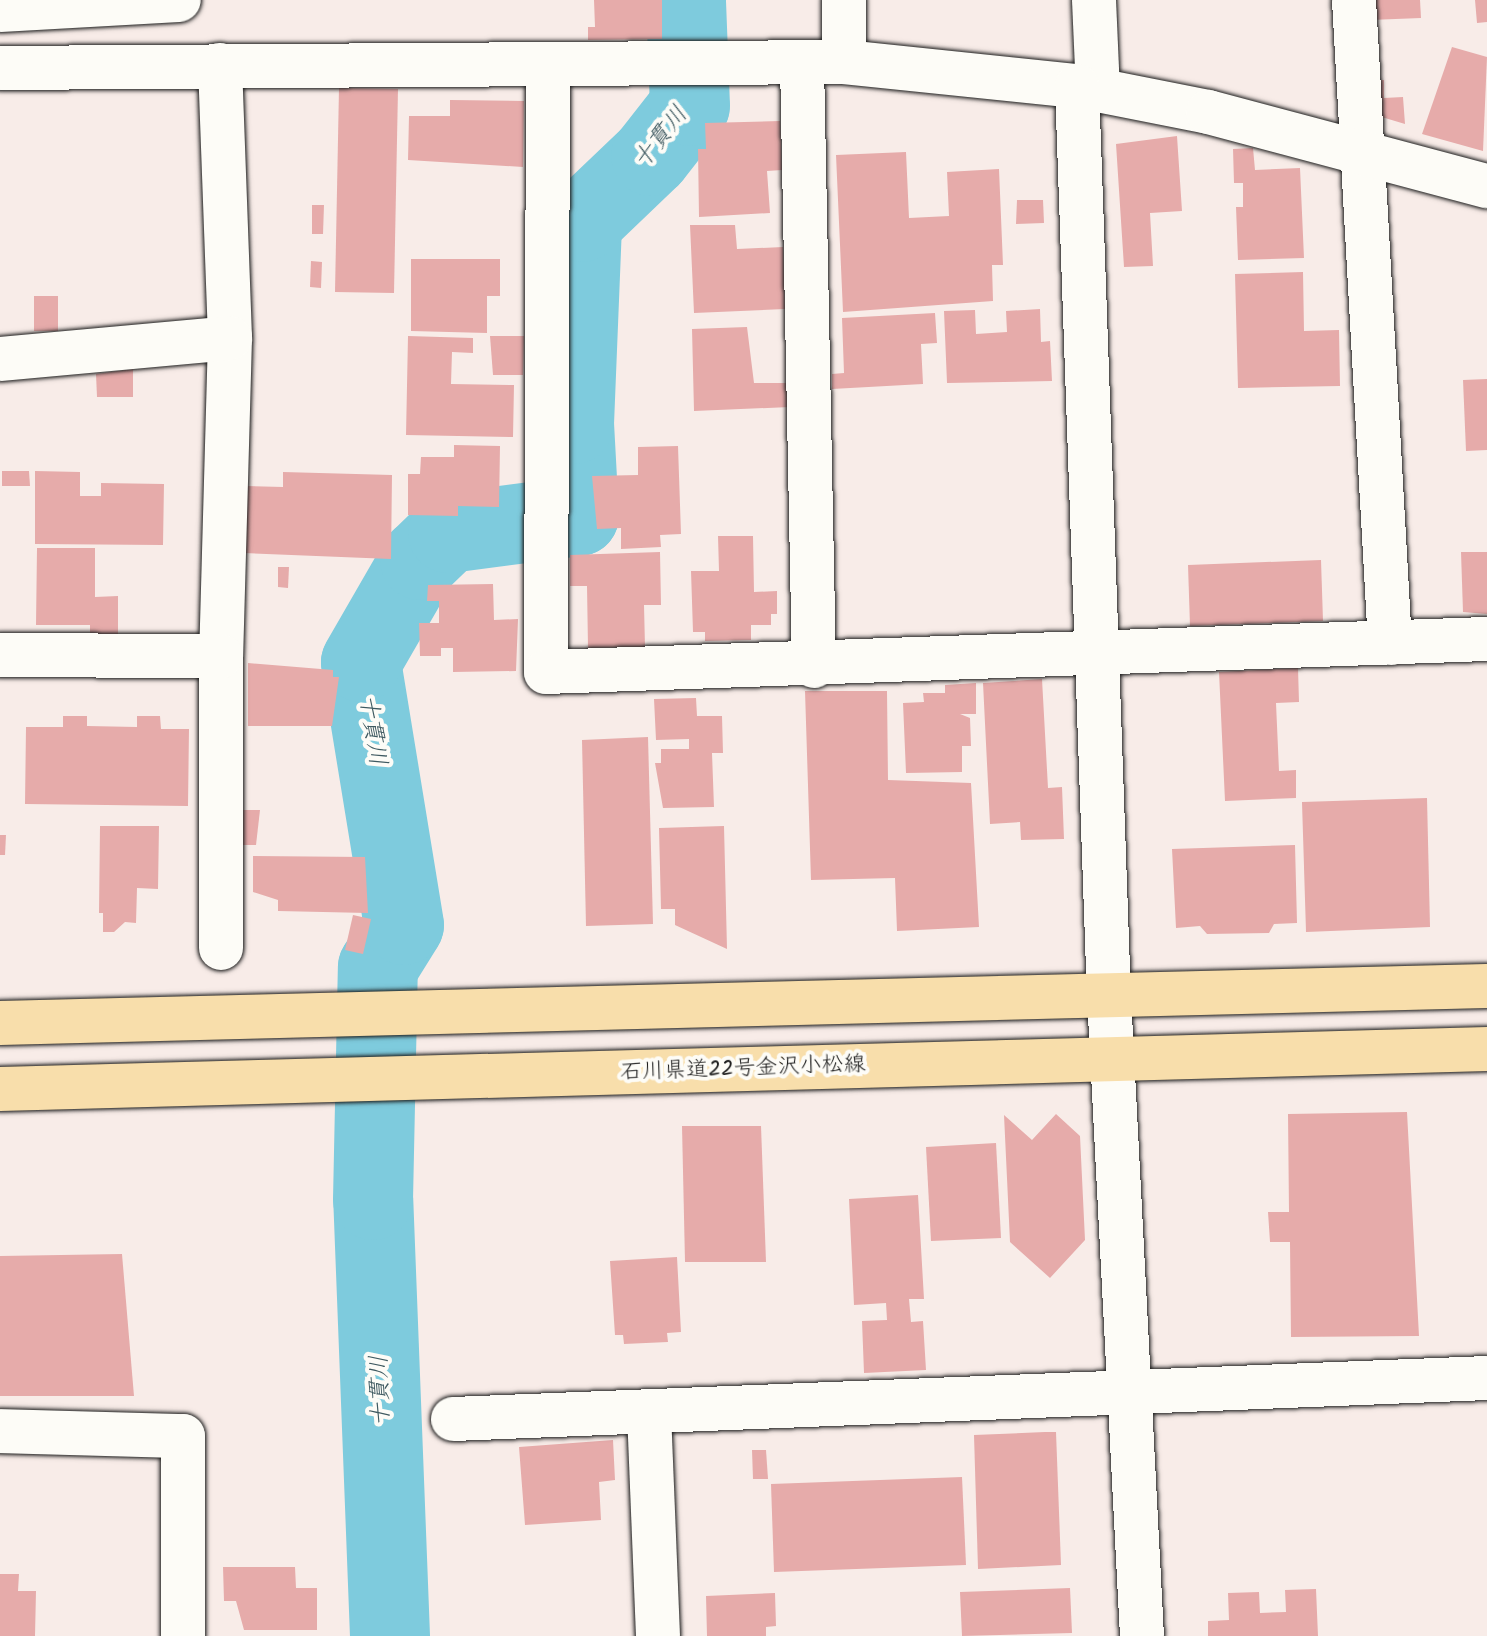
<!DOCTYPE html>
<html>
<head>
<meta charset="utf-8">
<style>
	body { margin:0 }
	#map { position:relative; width:1487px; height:1636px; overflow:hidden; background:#f8ece8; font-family:Kalam,"Klee One",sans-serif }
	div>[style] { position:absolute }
	.river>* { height:80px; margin:-40px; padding:0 40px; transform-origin:40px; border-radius:40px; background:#7ecbdd }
	.building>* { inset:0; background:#e6abaa }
	.roads { filter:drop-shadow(0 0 2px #1c1c1c) drop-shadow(0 0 2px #1c1c1c) }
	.minor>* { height:44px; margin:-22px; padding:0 22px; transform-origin:22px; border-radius:22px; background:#fdfcf7 }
	.major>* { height:44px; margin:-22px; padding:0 22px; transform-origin:22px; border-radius:22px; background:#f8deab }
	span { translate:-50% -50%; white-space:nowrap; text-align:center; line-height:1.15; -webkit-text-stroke:8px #fdfcf7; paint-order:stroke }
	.street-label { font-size:22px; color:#1c1c1c }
	.water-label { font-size:24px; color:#3e5960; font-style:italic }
</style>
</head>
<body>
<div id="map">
	<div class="river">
		<i style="left:390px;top:1636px;width:436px;rotate:-92.2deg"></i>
		<i style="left:373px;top:1200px;width:233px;rotate:-88.8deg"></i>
		<i style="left:378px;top:967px;width:49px;rotate:-58.2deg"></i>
		<i style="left:404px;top:925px;width:266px;rotate:-99.3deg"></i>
		<i style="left:361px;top:662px;width:118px;rotate:-60deg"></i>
		<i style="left:420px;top:560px;width:39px;rotate:-44deg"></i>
		<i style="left:448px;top:533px;width:132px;rotate:-7.4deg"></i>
		<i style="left:579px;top:516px;width:92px;rotate:-93.1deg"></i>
		<i style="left:574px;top:424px;width:202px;rotate:-87.7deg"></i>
		<i style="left:582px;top:222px;width:95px;rotate:-43.7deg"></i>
		<i style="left:651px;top:156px;width:63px;rotate:-52deg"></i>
		<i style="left:690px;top:106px;width:106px;rotate:-92.2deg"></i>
	</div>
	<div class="building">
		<i style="clip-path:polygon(594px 0,662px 0,662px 39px,588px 40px,588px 27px,595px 27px)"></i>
		<i style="clip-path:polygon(1369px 0,1420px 0,1421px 18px,1370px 20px)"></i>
		<i style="clip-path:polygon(1475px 0,1487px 0,1487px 22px,1477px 23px)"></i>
		<i style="clip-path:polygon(1452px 47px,1487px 57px,1483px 151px,1422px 134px)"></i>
		<i style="clip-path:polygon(1372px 80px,1384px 80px,1384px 98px,1403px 97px,1405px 124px,1375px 115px)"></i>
		<i style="clip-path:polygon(339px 88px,398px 89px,394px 293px,335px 292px)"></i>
		<i style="clip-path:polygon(450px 100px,524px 101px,523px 167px,408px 160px,409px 116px,450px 116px)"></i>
		<i style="clip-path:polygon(780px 121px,782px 170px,767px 171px,770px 213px,699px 217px,698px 149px,706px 149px,705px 123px)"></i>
		<i style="clip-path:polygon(1177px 136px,1182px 211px,1150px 213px,1153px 266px,1124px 267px,1116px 144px)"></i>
		<i style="clip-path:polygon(1253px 148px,1255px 170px,1300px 168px,1304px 258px,1238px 260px,1236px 207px,1243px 207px,1243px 183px,1234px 183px,1233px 149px)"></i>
		<i style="clip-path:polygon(906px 152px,909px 218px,949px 216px,947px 172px,999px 169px,1003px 265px,992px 265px,993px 301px,843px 312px,836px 155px)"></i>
		<i style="clip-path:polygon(1017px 200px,1043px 200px,1044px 223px,1016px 224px)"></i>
		<i style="clip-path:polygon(312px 205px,324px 205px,323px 234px,312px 234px)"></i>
		<i style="clip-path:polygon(690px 225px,735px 225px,737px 249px,783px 247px,785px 309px,694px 313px)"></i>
		<i style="clip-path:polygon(411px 259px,500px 259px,500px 296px,487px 296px,487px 333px,411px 331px)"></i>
		<i style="clip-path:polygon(311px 261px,322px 262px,321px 288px,310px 287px)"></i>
		<i style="clip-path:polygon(1303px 272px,1304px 331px,1339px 330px,1340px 386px,1238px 388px,1235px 274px)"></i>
		<i style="clip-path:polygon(34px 296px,58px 296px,58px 331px,34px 331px)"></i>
		<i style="clip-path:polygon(1040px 309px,1041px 342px,1050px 341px,1052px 381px,947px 383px,944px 311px,975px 310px,976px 334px,1007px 332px,1006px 311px)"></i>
		<i style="clip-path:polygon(935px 313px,937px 343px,921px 344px,923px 384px,832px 389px,832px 374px,844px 373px,842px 318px)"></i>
		<i style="clip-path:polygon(747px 327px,754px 383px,789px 383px,790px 407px,694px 411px,692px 329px)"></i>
		<i style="clip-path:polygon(408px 336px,473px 338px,473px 353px,452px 352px,451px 384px,514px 385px,513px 437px,406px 435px)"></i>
		<i style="clip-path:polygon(490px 336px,524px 336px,523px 375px,493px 375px)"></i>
		<i style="clip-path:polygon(133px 369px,133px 397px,97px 397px,96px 374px)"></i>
		<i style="clip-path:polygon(1487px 379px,1487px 450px,1466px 451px,1463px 380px)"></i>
		<i style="clip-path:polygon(454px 445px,500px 446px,499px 507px,458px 506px,458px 516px,408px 515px,408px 474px,420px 474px,421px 457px,454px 457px)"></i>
		<i style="clip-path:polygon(678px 446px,681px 534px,660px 535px,661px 547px,621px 549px,621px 528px,597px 529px,592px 476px,638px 475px,638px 447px)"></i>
		<i style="clip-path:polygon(2px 471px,29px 471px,30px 486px,2px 486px)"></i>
		<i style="clip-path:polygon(35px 471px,80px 472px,80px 496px,101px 496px,101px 483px,164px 484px,163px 545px,35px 544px)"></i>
		<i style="clip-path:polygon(283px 472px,392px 475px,391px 559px,244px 553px,245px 486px,283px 487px)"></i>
		<i style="clip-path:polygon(718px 536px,753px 536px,754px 592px,777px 591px,777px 614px,771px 614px,771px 625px,751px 625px,751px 640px,705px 641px,705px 632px,693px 632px,691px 571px,719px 571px)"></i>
		<i style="clip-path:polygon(37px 548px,95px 548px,95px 597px,118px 596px,118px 635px,90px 635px,90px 625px,36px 625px)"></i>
		<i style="clip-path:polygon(660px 552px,661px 605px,644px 605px,645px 647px,588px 648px,587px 586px,570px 586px,570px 555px)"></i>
		<i style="clip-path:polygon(1461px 552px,1487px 552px,1487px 614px,1463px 612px)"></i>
		<i style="clip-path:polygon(1321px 560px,1323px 621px,1190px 626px,1188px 565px)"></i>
		<i style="clip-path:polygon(278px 567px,289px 567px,288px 588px,278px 587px)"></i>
		<i style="clip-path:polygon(493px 584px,494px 620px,518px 619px,516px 671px,453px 672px,453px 648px,441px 648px,441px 656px,420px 656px,419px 623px,439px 623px,439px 601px,427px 601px,428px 585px)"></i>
		<i style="clip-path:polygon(248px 663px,333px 670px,333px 677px,339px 677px,332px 726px,248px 726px)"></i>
		<i style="clip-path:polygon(1298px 668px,1299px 702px,1276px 703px,1279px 771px,1296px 770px,1296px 798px,1225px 801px,1219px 672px)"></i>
		<i style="clip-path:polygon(1042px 679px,1048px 788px,1062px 787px,1064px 839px,1021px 840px,1020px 822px,990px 824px,983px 683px)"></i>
		<i style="clip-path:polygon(976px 683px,976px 714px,960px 714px,970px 718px,971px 746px,962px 746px,962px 772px,906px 773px,903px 703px,924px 702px,923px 693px,945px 693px,945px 685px)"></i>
		<i style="clip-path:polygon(805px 691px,887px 691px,888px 780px,971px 783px,979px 927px,897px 931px,895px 878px,811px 880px)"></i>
		<i style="clip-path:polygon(696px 698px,697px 716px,722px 716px,723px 753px,712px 753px,714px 807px,663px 808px,655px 763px,661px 763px,661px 749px,689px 749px,689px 739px,656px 740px,654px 699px)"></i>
		<i style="clip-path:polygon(63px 716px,87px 716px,87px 726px,137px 727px,137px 716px,160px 716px,161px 729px,189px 729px,188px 806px,25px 804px,26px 727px,63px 727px)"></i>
		<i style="clip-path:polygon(648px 737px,653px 924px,586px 926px,582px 740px)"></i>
		<i style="clip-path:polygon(1427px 798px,1430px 927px,1306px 932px,1302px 802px)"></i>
		<i style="clip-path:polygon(238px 810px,260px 810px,256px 845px,238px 845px)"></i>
		<i style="clip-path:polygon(100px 826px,159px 826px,158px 889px,137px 888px,136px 923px,125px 922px,114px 932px,103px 932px,103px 913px,99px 913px)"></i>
		<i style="clip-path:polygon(724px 826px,727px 949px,675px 925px,675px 909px,661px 909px,659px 828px)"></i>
		<i style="clip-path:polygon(0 835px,6px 835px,5px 855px,0 855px)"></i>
		<i style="clip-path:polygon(1295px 845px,1297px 923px,1274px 924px,1269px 933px,1207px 934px,1200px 926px,1176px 928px,1172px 849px)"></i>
		<i style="clip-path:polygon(253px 856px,365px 857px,368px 913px,278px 911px,278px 900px,253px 892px)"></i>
		<i style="clip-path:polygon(353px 915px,371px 919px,363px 954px,345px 950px)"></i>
		<i style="clip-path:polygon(1407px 1112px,1419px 1336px,1291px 1337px,1290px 1242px,1270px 1242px,1268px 1212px,1289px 1212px,1288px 1114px)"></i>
		<i style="clip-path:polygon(1056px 1114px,1080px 1136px,1085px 1240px,1050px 1278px,1010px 1242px,1004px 1115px,1032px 1140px)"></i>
		<i style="clip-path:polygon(682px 1126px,761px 1126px,766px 1262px,685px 1262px)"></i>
		<i style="clip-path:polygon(996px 1143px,1001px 1238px,931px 1241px,926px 1147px)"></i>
		<i style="clip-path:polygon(918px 1195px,924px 1299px,909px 1299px,911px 1322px,923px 1321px,926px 1370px,864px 1373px,862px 1321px,887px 1320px,886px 1303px,854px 1305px,849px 1199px)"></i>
		<i style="clip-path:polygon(122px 1254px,134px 1396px,0 1396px,0 1256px)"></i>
		<i style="clip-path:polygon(677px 1257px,681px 1332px,667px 1333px,668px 1342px,624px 1344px,623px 1335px,615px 1335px,610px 1261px)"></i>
		<i style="clip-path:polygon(1045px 1432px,1056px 1432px,1061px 1565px,978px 1569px,974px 1435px)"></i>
		<i style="clip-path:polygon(613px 1440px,615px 1480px,599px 1482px,601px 1520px,525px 1525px,519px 1447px)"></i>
		<i style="clip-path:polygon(752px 1450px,766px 1450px,768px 1479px,753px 1479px)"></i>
		<i style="clip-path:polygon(962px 1477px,966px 1565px,774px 1572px,771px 1484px)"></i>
		<i style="clip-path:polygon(223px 1567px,295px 1567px,296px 1588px,317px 1588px,317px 1630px,244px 1630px,236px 1601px,224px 1601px)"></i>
		<i style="clip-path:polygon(0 1574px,19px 1574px,18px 1591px,36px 1591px,35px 1636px,0 1636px)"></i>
		<i style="clip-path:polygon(1070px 1588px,1072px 1633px,962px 1636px,960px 1592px)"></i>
		<i style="clip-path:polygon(1316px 1589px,1318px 1636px,1208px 1636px,1208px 1621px,1229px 1620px,1228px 1593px,1259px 1592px,1260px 1613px,1286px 1612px,1285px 1590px)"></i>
		<i style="clip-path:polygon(775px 1593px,776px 1626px,766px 1627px,766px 1636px,707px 1636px,706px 1596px)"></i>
	</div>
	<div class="roads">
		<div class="minor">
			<i style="left:844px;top:0;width:62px;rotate:90deg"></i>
			<i style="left:1094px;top:0;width:90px;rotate:87.5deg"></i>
			<i style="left:1354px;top:0;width:644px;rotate:86.8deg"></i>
			<i style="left:0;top:10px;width:179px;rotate:-3.2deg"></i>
			<i style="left:802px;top:63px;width:603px;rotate:88.86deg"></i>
			<i style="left:220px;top:65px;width:273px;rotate:87.9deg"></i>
			<i style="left:230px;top:338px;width:318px;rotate:91.6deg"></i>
			<i style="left:221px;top:656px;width:292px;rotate:90deg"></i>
			<i style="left:548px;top:66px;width:606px;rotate:90.19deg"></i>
			<i style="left:546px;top:672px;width:942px;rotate:-2.01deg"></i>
			<i style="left:0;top:68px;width:844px;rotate:-0.41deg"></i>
			<i style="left:844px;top:62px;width:234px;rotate:5.9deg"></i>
			<i style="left:1077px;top:86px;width:134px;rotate:11.2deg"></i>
			<i style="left:1208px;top:112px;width:289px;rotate:14.9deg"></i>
			<i style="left:1077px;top:86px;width:911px;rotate:87.99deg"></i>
			<i style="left:1109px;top:996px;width:641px;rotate:87.05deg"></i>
			<i style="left:0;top:359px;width:231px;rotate:-5.2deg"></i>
			<i style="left:0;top:655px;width:221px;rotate:0.3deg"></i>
			<i style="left:649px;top:1412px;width:224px;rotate:87.7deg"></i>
			<i style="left:453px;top:1419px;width:1035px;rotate:-2.27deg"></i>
			<i style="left:0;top:1431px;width:183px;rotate:1.6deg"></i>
			<i style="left:183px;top:1436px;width:200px;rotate:90deg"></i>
		</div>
		<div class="major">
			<i style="left:0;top:1023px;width:1487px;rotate:-1.43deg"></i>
			<i style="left:0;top:1089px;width:1488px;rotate:-1.54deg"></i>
		</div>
	</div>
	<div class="street-label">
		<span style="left:743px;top:1069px;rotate:-2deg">石川県道22号金沢小松線</span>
	</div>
	<div class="water-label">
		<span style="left:661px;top:138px;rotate:-52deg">十貫川</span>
		<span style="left:372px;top:730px;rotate:81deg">十貫川</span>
		<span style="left:381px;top:1391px;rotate:-92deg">十貫川</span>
	</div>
</div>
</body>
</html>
